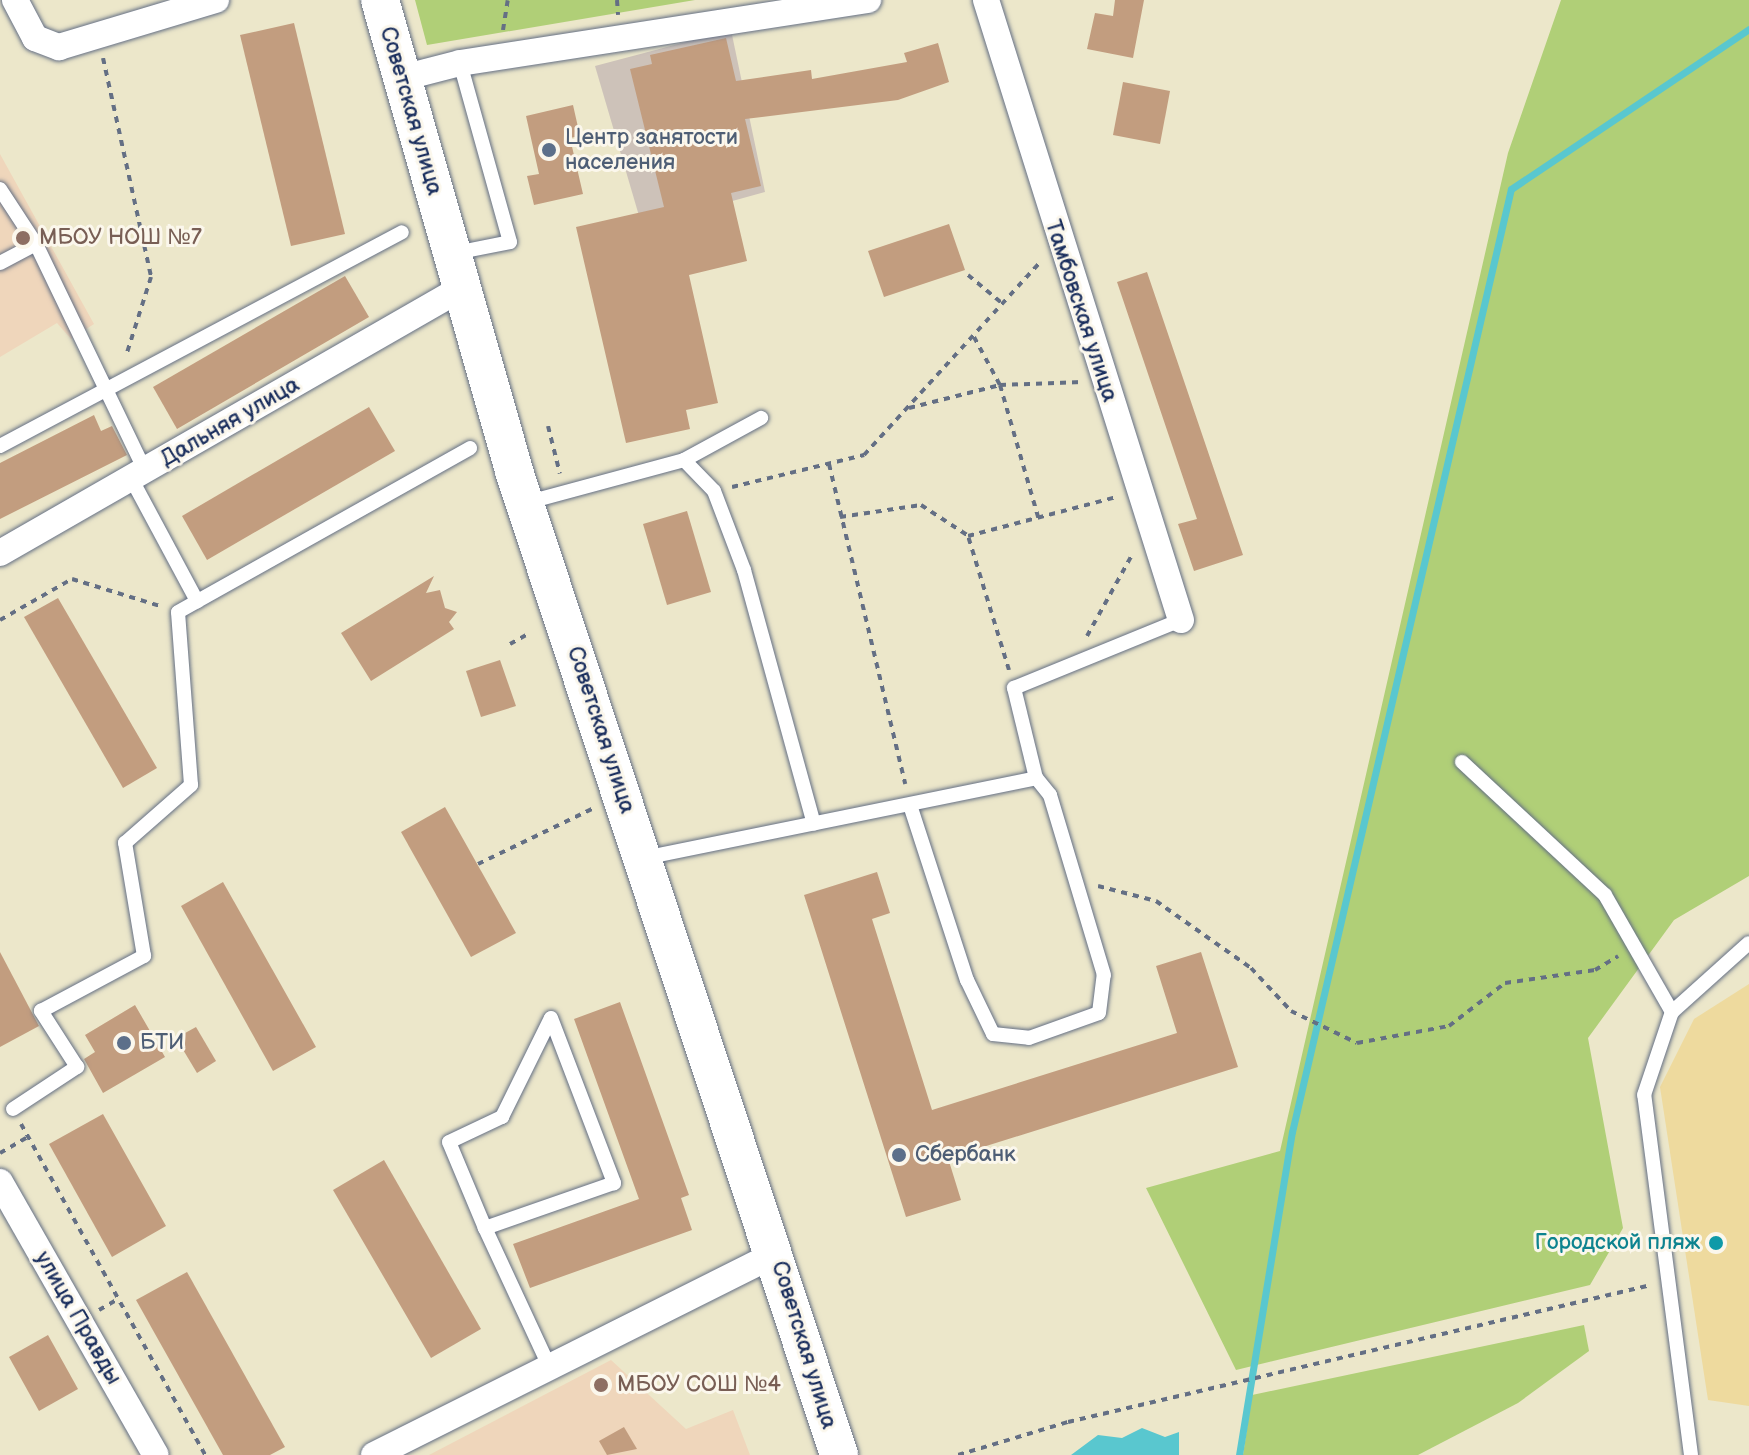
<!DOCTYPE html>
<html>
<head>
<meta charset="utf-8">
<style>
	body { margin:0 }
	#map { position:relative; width:1749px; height:1455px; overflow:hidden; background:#ece7ca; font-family:"Balsamiq Sans",sans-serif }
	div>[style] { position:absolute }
	.built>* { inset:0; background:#efd6bb }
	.industrial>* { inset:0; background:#cdc2b9 }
	.green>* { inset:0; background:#b0cf77 }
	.sand>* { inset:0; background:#eeda9e }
	.water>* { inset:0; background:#59c7cf }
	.stream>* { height:7px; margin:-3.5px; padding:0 3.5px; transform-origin:3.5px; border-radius:3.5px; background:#59c7cf }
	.building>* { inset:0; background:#c29d7f }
	.path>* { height:4px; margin-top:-2px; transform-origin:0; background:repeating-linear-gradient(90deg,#646f84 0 6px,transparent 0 12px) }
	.roads { filter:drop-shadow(0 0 2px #646f84) drop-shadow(0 0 2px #646f84) }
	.lane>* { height:14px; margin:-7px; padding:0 7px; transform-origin:7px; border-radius:7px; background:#fff }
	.street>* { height:26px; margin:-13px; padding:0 13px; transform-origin:13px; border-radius:13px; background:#fff }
	.secondary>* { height:38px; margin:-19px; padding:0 19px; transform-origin:19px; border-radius:19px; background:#fff }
	.dots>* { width:22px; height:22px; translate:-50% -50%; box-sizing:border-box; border:4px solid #fbf7ec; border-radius:50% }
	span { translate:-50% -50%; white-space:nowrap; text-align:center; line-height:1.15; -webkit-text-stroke:6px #fbf7ec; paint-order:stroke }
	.street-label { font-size:22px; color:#1b2f5e }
	.service-label { font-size:22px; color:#4e5e75 }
	.left { translate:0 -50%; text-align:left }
	.education-label { font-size:22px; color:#785e54 }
	.culture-label { font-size:22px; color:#0d838f }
	.right { translate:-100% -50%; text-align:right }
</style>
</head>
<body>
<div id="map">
	<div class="built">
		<i style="clip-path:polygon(0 154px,94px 324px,71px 339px,57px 323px,0 357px)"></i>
		<i style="clip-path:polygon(611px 1360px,686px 1429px,733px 1410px,750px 1455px,429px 1455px)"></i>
	</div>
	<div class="industrial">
		<i style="clip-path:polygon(731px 30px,765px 192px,642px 226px,595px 66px)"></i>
	</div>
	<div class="green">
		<i style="clip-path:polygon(415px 0,695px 0,427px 45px)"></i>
		<i style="clip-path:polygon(1561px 0,1749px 0,1749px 876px,1674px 920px,1588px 1038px,1623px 1228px,1590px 1285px,1236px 1370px,1146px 1188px,1280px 1151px,1508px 153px)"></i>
		<i style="clip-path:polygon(1584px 1325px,1589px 1351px,1518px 1403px,1418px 1455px,1243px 1455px,1252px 1395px)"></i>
	</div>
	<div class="sand">
		<i style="clip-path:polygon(1749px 984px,1749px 1406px,1708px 1400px,1660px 1087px,1694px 1019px)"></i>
	</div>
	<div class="water">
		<i style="clip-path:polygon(1142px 1428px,1165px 1437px,1179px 1432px,1179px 1455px,1071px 1455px,1098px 1435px,1122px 1438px)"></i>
	</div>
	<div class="stream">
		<i style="left:1239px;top:1455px;width:327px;rotate:-80.7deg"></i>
		<i style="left:1292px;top:1132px;width:968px;rotate:-76.93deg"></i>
		<i style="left:1511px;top:189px;width:287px;rotate:-33.9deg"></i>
	</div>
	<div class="building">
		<i style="clip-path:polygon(1115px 0,1144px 0,1133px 58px,1087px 49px,1095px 13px,1113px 16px)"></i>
		<i style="clip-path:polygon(294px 23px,345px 234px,291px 246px,240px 35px)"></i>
		<i style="clip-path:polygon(726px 38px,736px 81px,811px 70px,812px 79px,907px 62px,904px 53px,938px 43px,949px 82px,898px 100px,745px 119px,761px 186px,731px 193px,747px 261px,689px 275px,718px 403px,686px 410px,690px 429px,626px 443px,576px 227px,664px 207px,630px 69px,652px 64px,650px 55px)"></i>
		<i style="clip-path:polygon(1123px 82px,1170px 91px,1160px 144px,1113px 135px)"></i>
		<i style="clip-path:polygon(573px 105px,580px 136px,570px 138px,583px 194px,534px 205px,527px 176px,539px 174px,526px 116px)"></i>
		<i style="clip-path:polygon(949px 224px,965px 270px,884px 297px,868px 251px)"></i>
		<i style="clip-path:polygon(1147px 272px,1243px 555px,1194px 571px,1178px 524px,1197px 519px,1117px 282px)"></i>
		<i style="clip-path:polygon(345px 276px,369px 317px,177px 429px,153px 387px)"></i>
		<i style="clip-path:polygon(369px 407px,395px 451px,207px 560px,182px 516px)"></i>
		<i style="clip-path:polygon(94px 415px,101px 431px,112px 426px,127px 455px,0 519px,0 463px)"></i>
		<i style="clip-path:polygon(687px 511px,711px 592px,667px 605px,643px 524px)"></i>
		<i style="clip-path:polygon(434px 576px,426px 593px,440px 590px,445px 608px,457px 612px,449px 622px,454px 629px,371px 681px,341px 633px)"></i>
		<i style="clip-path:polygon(58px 598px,157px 768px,123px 788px,24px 617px)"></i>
		<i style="clip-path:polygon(500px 660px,516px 706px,481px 717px,466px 671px)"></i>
		<i style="clip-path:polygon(445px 807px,516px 933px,471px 957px,401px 832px)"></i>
		<i style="clip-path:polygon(877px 872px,890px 913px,872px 919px,932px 1110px,1177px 1033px,1156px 966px,1201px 952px,1238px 1067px,948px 1158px,961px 1200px,906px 1217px,804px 895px)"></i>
		<i style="clip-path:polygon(223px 882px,316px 1047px,273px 1071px,181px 906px)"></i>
		<i style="clip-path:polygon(0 952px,39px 1026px,0 1047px)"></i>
		<i style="clip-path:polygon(620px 1002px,689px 1195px,681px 1198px,692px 1230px,530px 1288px,513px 1244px,639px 1199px,574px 1019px)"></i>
		<i style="clip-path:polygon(135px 1005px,165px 1057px,103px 1093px,84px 1059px,95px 1052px,85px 1035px)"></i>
		<i style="clip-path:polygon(196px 1027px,216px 1061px,197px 1073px,176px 1038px)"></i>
		<i style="clip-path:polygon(103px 1114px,166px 1226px,112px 1257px,49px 1144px)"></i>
		<i style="clip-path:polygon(384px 1160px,481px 1329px,431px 1358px,333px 1190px)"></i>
		<i style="clip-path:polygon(187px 1272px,285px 1447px,270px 1455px,223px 1455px,136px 1300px)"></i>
		<i style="clip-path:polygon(48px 1335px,78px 1389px,39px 1411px,9px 1357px)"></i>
		<i style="clip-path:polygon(624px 1427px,637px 1449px,607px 1455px,599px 1441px)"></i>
	</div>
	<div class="path">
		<i style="left:617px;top:0;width:15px;rotate:86deg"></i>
		<i style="left:503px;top:30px;width:30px;rotate:-81deg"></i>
		<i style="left:103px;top:58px;width:224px;rotate:77.6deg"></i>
		<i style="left:151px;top:277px;width:83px;rotate:107.6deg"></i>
		<i style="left:968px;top:275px;width:45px;rotate:39.6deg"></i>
		<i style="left:974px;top:337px;width:55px;rotate:61.6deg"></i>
		<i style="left:1000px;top:385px;width:141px;rotate:73.9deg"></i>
		<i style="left:909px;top:408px;width:94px;rotate:-14.2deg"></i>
		<i style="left:1000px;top:385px;width:82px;rotate:-2.1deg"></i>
		<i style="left:548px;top:426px;width:49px;rotate:76deg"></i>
		<i style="left:829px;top:464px;width:329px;rotate:76.6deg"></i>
		<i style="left:732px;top:487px;width:136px;rotate:-13.6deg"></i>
		<i style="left:864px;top:455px;width:263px;rotate:-47.6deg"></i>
		<i style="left:840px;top:517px;width:82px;rotate:-8.4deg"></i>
		<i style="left:921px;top:505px;width:55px;rotate:33.1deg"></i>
		<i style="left:0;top:620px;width:83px;rotate:-29.7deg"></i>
		<i style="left:72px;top:579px;width:95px;rotate:17.1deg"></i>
		<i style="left:1087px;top:636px;width:95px;rotate:-61deg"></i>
		<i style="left:510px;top:644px;width:21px;rotate:-29deg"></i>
		<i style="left:1009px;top:670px;width:140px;rotate:-107deg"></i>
		<i style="left:968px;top:536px;width:154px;rotate:-14.7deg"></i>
		<i style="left:478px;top:864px;width:129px;rotate:-25.8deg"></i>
		<i style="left:1098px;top:886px;width:60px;rotate:14.5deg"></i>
		<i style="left:1156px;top:901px;width:116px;rotate:35.2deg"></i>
		<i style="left:1251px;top:968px;width:59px;rotate:47.1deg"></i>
		<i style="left:1291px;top:1011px;width:73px;rotate:25.9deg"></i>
		<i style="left:1357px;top:1043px;width:94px;rotate:-10.5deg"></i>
		<i style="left:1449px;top:1026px;width:71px;rotate:-37.5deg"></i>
		<i style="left:1505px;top:983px;width:91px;rotate:-8.2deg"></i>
		<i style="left:1595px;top:970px;width:27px;rotate:-31deg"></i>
		<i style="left:21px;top:1124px;width:379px;rotate:60.9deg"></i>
		<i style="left:0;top:1153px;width:32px;rotate:-30deg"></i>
		<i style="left:99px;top:1310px;width:22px;rotate:-30deg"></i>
		<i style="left:958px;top:1455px;width:115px;rotate:-16.7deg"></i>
		<i style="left:1068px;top:1422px;width:599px;rotate:-13.22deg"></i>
	</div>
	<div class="roads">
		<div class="lane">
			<i style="left:0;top:189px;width:66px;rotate:56.8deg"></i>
			<i style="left:455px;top:253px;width:56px;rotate:-11.3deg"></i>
			<i style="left:510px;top:242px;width:186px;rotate:-105.6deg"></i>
			<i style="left:0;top:263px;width:41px;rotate:-27.8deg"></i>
			<i style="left:36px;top:244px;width:251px;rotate:64.3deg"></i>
			<i style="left:0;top:446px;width:455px;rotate:-28deg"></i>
			<i style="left:684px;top:460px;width:43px;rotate:45.9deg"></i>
			<i style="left:714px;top:491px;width:85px;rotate:69.2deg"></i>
			<i style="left:744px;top:570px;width:263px;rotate:74.6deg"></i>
			<i style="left:131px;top:478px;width:140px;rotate:61.8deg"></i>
			<i style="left:525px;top:503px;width:165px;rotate:-15.1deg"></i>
			<i style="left:684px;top:460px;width:88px;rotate:-28.6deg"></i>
			<i style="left:1462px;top:762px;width:195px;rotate:42.9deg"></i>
			<i style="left:1605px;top:895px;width:135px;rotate:60.2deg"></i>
			<i style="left:910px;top:805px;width:184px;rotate:72deg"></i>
			<i style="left:967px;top:980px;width:60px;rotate:64.3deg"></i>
			<i style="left:993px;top:1034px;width:36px;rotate:6deg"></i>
			<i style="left:1029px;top:1038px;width:74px;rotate:-19.7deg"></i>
			<i style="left:1099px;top:1013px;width:38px;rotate:-83deg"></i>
			<i style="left:1104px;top:975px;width:188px;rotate:-106.7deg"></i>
			<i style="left:1050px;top:795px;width:22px;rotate:-129deg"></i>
			<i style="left:644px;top:858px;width:400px;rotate:-11.5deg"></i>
			<i style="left:1036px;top:778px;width:93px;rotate:-103.7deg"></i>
			<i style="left:1014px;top:688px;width:180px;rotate:-22.2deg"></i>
			<i style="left:13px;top:1109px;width:77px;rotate:-33.3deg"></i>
			<i style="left:77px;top:1067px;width:67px;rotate:-122.7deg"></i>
			<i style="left:41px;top:1011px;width:117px;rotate:-28.1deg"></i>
			<i style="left:144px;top:956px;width:115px;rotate:-99.5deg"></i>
			<i style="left:125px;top:843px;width:88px;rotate:-41.3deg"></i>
			<i style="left:191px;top:785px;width:173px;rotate:-94.3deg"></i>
			<i style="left:178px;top:612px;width:335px;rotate:-29.3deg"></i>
			<i style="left:485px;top:1228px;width:93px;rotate:-112.7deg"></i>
			<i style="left:449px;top:1142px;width:59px;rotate:-25.3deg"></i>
			<i style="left:502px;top:1117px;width:110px;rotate:-63.7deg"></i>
			<i style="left:551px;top:1018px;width:177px;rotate:69.1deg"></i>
			<i style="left:614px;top:1183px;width:137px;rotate:160.8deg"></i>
			<i style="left:485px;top:1228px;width:152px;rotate:65.1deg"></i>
			<i style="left:1691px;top:1455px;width:363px;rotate:-97.4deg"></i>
			<i style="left:1644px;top:1095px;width:88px;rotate:-71.4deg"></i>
			<i style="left:1672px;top:1012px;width:103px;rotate:-41.9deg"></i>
		</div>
		<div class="street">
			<i style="left:15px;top:0;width:43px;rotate:62.2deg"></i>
			<i style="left:35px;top:38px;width:26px;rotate:21deg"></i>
			<i style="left:59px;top:47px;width:164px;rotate:-16.7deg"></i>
			<i style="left:986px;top:0;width:650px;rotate:72.54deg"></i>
			<i style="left:402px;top:78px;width:60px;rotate:-14.5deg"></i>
			<i style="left:460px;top:63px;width:413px;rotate:-8.8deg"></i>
			<i style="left:0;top:553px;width:530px;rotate:-29.85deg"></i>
			<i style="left:0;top:1182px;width:314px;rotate:60.3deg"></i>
			<i style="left:374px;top:1455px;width:449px;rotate:-26.6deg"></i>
		</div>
		<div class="secondary">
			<i style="left:380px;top:0;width:490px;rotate:74.1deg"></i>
			<i style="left:514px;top:471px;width:1036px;rotate:71.72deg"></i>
		</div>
	</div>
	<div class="dots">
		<i style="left:549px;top:150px;background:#5c6f8a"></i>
		<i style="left:23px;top:238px;background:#8d6e63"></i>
		<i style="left:124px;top:1043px;background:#5c6f8a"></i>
		<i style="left:899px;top:1155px;background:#5c6f8a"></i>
		<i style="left:1716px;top:1243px;background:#0f9aa8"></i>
		<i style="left:601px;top:1385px;background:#8d6e63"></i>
	</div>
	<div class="street-label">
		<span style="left:411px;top:111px;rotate:74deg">Советская улица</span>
		<span style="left:1081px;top:311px;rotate:72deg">Тамбовская улица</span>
		<span style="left:230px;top:422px;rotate:-30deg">Дальняя улица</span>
		<span style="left:601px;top:730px;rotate:72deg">Советская улица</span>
		<span style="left:78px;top:1318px;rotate:60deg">улица Правды</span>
		<span style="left:804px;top:1345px;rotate:73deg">Советская улица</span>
	</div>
	<div class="service-label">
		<span class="left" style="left:565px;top:150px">Центр занятости<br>населения</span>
		<span class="left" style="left:140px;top:1043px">БТИ</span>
		<span class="left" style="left:915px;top:1155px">Сбербанк</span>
	</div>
	<div class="education-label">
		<span class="left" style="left:39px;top:238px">МБОУ НОШ №7</span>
		<span class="left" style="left:617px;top:1385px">МБОУ СОШ №4</span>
	</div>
	<div class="culture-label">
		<span class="right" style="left:1700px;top:1243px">Городской пляж</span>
	</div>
</div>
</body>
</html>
